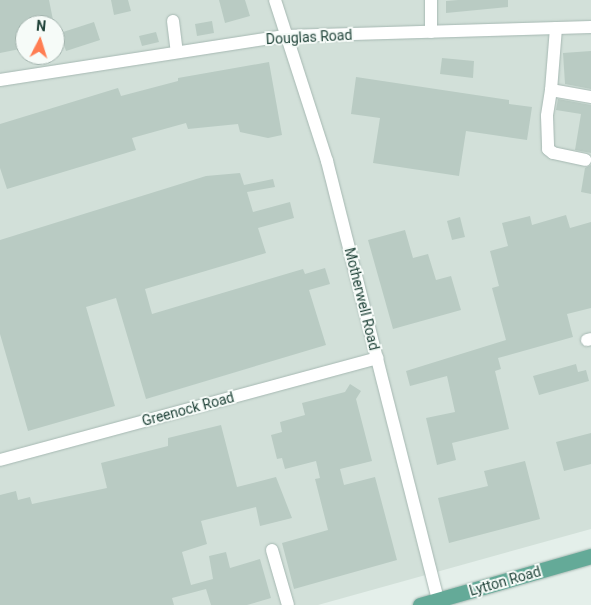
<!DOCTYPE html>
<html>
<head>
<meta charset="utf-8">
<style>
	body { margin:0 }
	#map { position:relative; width:591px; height:605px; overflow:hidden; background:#e4efea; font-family:Roboto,sans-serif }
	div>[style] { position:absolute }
	.built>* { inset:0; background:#d2e0d9 }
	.building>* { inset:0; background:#b9cbc3 }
	.roads { filter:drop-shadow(0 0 1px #a6b8b2) drop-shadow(0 0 1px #a6b8b2) }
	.minor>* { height:12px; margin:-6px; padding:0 6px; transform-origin:6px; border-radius:6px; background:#fff }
	.major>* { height:15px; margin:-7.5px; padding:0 7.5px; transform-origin:7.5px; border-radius:7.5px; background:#64aa98 }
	span { translate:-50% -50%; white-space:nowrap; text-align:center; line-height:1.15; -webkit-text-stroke:4px #f6fbf8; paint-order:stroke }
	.street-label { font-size:14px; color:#21443a }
	.north { position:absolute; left:15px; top:15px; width:50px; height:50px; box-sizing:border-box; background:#f6fbf8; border:1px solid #a1b2ac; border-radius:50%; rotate:5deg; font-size:14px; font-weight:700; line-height:20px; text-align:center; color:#21443a }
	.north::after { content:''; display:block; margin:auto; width:18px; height:22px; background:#ff7d52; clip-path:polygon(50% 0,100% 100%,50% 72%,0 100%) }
</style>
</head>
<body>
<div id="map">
	<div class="built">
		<i style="clip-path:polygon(evenodd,0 0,591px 0,591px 529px,318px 605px,0 605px,0 0,25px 25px,55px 25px,55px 55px,25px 55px,25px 25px)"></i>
	</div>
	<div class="building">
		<i style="clip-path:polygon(0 0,49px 0,54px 25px,25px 25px,25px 48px,0 53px)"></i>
		<i style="clip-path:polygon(111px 0,128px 0,131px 11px,114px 15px)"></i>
		<i style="clip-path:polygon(219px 0,245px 0,250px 16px,225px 23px)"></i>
		<i style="clip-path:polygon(458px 0,508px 0,508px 7px,446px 13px,446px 1px)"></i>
		<i style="clip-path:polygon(212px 21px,214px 33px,197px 36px,195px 24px)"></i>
		<i style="clip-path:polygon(94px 22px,100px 40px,66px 51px,60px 33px)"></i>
		<i style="clip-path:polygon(156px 32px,159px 42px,142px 46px,139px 36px)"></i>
		<i style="clip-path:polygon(591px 51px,591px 89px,565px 84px,563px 53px)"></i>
		<i style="clip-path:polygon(442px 58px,474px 61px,473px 78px,440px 74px)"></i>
		<i style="clip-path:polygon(269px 62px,282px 135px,268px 138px,240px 132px,238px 124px,188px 129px,186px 123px,132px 138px,136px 150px,7px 189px,0 168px,0 124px,118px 88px,121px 96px,178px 81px,178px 78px)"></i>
		<i style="clip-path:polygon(356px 77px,509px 100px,509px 104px,532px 107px,527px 140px,466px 131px,459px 176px,373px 163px,380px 118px,351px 114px)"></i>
		<i style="clip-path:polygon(558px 99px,591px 105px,591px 153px,575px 150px,581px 114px,556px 110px)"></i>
		<i style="clip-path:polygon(591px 165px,591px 194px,581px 192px,585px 168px)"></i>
		<i style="clip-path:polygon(240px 173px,244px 185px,273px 179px,275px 187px,247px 192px,253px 212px,290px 202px,294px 218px,258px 228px,266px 253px,145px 289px,152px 314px,303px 269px,305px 274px,325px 268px,330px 284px,309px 290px,326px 345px,146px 399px,116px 298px,86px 307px,115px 406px,28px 431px,0 334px,0 240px,206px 176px)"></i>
		<i style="clip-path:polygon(566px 215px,570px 228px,591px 222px,591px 308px,567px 314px,573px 337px,498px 358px,501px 369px,495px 371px,509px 429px,452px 443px,456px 460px,437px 465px,426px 418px,455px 412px,447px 376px,410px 386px,406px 371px,506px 340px,492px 288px,499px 286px,490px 251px,508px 246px,502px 223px,530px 216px,532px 225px)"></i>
		<i style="clip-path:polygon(460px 217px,465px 237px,452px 240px,447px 221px)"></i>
		<i style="clip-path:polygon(405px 230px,413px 258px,428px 254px,436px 280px,451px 276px,461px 310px,393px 329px,368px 240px)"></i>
		<i style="clip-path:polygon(576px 364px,578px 372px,586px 370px,589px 381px,539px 395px,533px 376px)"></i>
		<i style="clip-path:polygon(350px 384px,361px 391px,356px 399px,372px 461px,340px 469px,344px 485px,375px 477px,397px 560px,294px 589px,282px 543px,328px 530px,315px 479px,320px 478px,316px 461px,285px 469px,282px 458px,277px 459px,271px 435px,282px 432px,280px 422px,305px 415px,302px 403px,345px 392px)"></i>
		<i style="clip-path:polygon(221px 425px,237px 487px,276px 477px,292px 518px,260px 526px,256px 507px,201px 521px,207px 544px,182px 552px,191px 585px,213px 579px,209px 556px,226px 552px,230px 568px,260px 559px,271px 598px,247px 605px,211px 605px,206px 589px,172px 598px,174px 605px,0 605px,0 495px,16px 491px,18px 500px,30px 497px,32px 504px,107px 488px,101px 463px,168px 446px,168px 438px)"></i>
		<i style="clip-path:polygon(591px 433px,591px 464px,564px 471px,556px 442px)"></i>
		<i style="clip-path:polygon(525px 461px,540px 519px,449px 543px,438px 498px,488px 486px,484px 471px)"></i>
	</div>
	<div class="roads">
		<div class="minor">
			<i style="left:275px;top:0;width:169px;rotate:72.1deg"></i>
			<i style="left:327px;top:161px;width:453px;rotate:75.8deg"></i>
			<i style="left:173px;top:21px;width:31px;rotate:83deg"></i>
			<i style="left:556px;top:28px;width:62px;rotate:94.6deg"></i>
			<i style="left:551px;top:90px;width:41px;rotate:9.9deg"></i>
			<i style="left:431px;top:32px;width:32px;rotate:-90deg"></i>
			<i style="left:0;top:80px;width:288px;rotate:-8.8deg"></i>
			<i style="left:285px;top:36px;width:306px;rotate:-1.7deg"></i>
			<i style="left:551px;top:90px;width:26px;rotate:99deg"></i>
			<i style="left:547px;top:116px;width:33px;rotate:88deg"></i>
			<i style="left:548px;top:149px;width:6px;rotate:39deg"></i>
			<i style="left:553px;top:153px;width:33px;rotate:12deg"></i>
			<i style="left:587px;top:340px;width:4px;rotate:-14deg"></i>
			<i style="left:0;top:460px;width:391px;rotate:-15.1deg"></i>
			<i style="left:272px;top:550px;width:57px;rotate:73.8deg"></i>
		</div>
		<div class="major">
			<i style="left:420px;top:605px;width:178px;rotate:-16deg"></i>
		</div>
	</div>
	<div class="street-label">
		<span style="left:309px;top:37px;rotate:-3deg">Douglas Road</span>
		<span style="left:362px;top:299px;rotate:76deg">Motherwell Road</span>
		<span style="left:188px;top:409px;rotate:-15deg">Greenock Road</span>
		<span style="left:505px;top:581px;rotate:-16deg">Lytton Road</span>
	</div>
	<div class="north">N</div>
</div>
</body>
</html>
